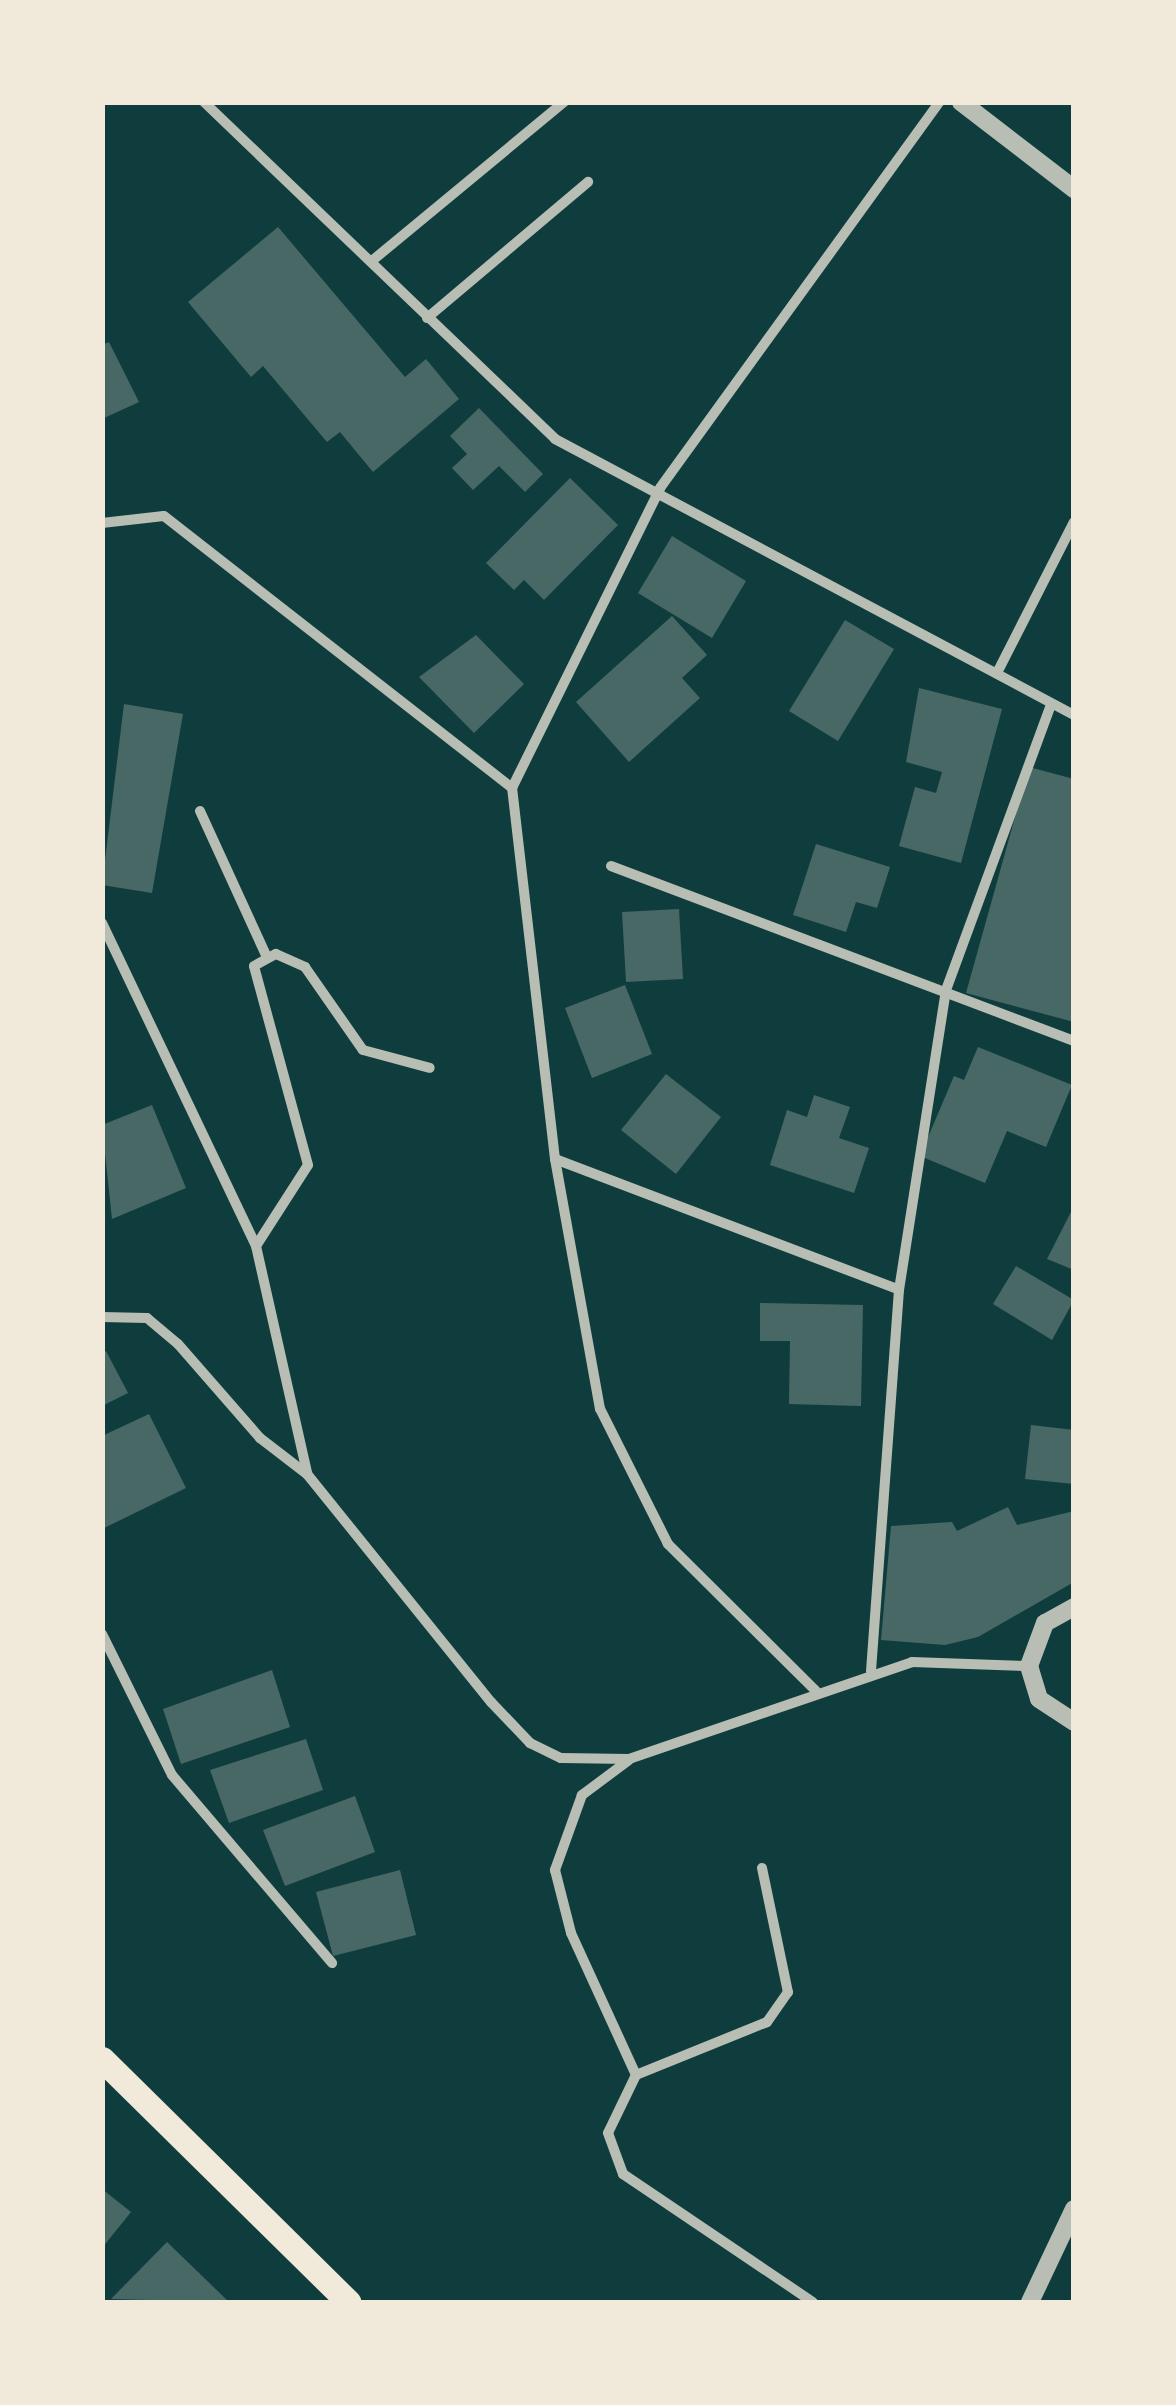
<!DOCTYPE html>
<html>
<head>
<meta charset="utf-8">
<style>
	body { margin:0 }
	#map { position:relative; width:1176px; height:2405px; overflow:hidden; background:#0f3d3e; font-family:"Libre Baskerville",serif }
	div>[style] { position:absolute }
	.building>* { inset:0; background:#486865 }
	.minor>* { height:10px; margin:-5px; padding:0 5px; transform-origin:5px; border-radius:5px; background:#b8beb3 }
	.tertiary>* { height:18px; margin:-9px; padding:0 9px; transform-origin:9px; border-radius:9px; background:#b8beb3 }
	.primary>* { height:25px; margin:-12.5px; padding:0 12.5px; transform-origin:12.5px; border-radius:12.5px; background:#f1e9da }
	span { translate:-50% -50%; white-space:nowrap; text-align:center; line-height:1.15; -webkit-text-stroke:8px #f1e9da; paint-order:stroke }
	.frame { position:absolute; inset:0; border:105px solid #f1e9da; pointer-events:none }
</style>
</head>
<body>
<div id="map">
	<div class="building">
		<i style="clip-path:polygon(278px 227px,405px 377px,426px 359px,459px 399px,373px 472px,340px 432px,327px 442px,263px 366px,251px 377px,188px 302px)"></i>
		<i style="clip-path:polygon(109px 342px,139px 402px,102px 419px,102px 345px)"></i>
		<i style="clip-path:polygon(479px 408px,543px 474px,525px 492px,499px 466px,473px 490px,452px 468px,467px 454px,450px 436px)"></i>
		<i style="clip-path:polygon(570px 478px,618px 525px,544px 600px,524px 580px,514px 590px,486px 563px)"></i>
		<i style="clip-path:polygon(672px 536px,746px 581px,712px 638px,638px 593px)"></i>
		<i style="clip-path:polygon(672px 616px,707px 655px,682px 678px,700px 698px,629px 762px,576px 702px)"></i>
		<i style="clip-path:polygon(845px 620px,894px 649px,838px 741px,789px 711px)"></i>
		<i style="clip-path:polygon(476px 635px,524px 684px,474px 733px,419px 677px)"></i>
		<i style="clip-path:polygon(919px 688px,1002px 709px,961px 863px,899px 846px,915px 787px,936px 793px,942px 772px,906px 762px)"></i>
		<i style="clip-path:polygon(124px 704px,183px 714px,152px 893px,102px 885px)"></i>
		<i style="clip-path:polygon(1029px 767px,1074px 779px,1074px 1022px,966px 993px)"></i>
		<i style="clip-path:polygon(816px 844px,890px 867px,877px 908px,856px 902px,846px 932px,793px 915px)"></i>
		<i style="clip-path:polygon(679px 909px,683px 979px,626px 982px,622px 912px)"></i>
		<i style="clip-path:polygon(625px 985px,652px 1054px,592px 1078px,565px 1008px)"></i>
		<i style="clip-path:polygon(978px 1047px,1072px 1085px,1046px 1147px,1007px 1131px,985px 1183px,920px 1156px,954px 1076px,964px 1080px)"></i>
		<i style="clip-path:polygon(666px 1074px,721px 1117px,676px 1174px,621px 1130px)"></i>
		<i style="clip-path:polygon(814px 1095px,850px 1107px,839px 1138px,869px 1148px,854px 1193px,770px 1165px,787px 1110px,807px 1117px)"></i>
		<i style="clip-path:polygon(152px 1105px,186px 1188px,112px 1219px,102px 1125px)"></i>
		<i style="clip-path:polygon(1074px 1206px,1074px 1270px,1047px 1259px)"></i>
		<i style="clip-path:polygon(1016px 1266px,1074px 1300px,1052px 1340px,993px 1304px)"></i>
		<i style="clip-path:polygon(760px 1303px,863px 1305px,861px 1406px,789px 1404px,790px 1341px,760px 1341px)"></i>
		<i style="clip-path:polygon(106px 1351px,128px 1393px,102px 1406px,102px 1353px)"></i>
		<i style="clip-path:polygon(149px 1414px,186px 1488px,102px 1529px,102px 1436px)"></i>
		<i style="clip-path:polygon(1031px 1425px,1074px 1430px,1074px 1484px,1025px 1479px)"></i>
		<i style="clip-path:polygon(1008px 1507px,1017px 1525px,1074px 1511px,1074px 1582px,978px 1637px,945px 1645px,881px 1640px,891px 1526px,952px 1522px,957px 1531px)"></i>
		<i style="clip-path:polygon(272px 1670px,290px 1727px,181px 1764px,163px 1709px)"></i>
		<i style="clip-path:polygon(306px 1739px,323px 1790px,229px 1823px,210px 1770px)"></i>
		<i style="clip-path:polygon(355px 1796px,375px 1852px,285px 1886px,263px 1830px)"></i>
		<i style="clip-path:polygon(400px 1870px,416px 1935px,333px 1956px,316px 1892px)"></i>
		<i style="clip-path:polygon(102px 2189px,131px 2212px,102px 2248px)"></i>
		<i style="clip-path:polygon(167px 2242px,229px 2302px,111px 2299px)"></i>
	</div>
	<div class="minor">
		<i style="left:204px;top:102px;width:487px;rotate:43.8deg"></i>
		<i style="left:555px;top:439px;width:588px;rotate:28deg"></i>
		<i style="left:373px;top:260px;width:248px;rotate:-39.6deg"></i>
		<i style="left:427px;top:318px;width:211px;rotate:-40.2deg"></i>
		<i style="left:102px;top:523px;width:62px;rotate:-6.4deg"></i>
		<i style="left:164px;top:516px;width:442px;rotate:38deg"></i>
		<i style="left:999px;top:669px;width:165px;rotate:-63deg"></i>
		<i style="left:200px;top:811px;width:158px;rotate:65.4deg"></i>
		<i style="left:611px;top:866px;width:495px;rotate:20.7deg"></i>
		<i style="left:102px;top:923px;width:358px;rotate:64.5deg"></i>
		<i style="left:256px;top:1246px;width:233px;rotate:77.3deg"></i>
		<i style="left:555px;top:1159px;width:368px;rotate:20.8deg"></i>
		<i style="left:256px;top:1246px;width:96px;rotate:-57.3deg"></i>
		<i style="left:308px;top:1165px;width:206px;rotate:-105.2deg"></i>
		<i style="left:254px;top:966px;width:25px;rotate:-29deg"></i>
		<i style="left:276px;top:954px;width:32px;rotate:24deg"></i>
		<i style="left:305px;top:967px;width:101px;rotate:55.1deg"></i>
		<i style="left:363px;top:1050px;width:69px;rotate:15deg"></i>
		<i style="left:102px;top:1317px;width:45px;rotate:1.3deg"></i>
		<i style="left:147px;top:1318px;width:40px;rotate:40deg"></i>
		<i style="left:178px;top:1344px;width:125px;rotate:48.9deg"></i>
		<i style="left:260px;top:1438px;width:59px;rotate:37.5deg"></i>
		<i style="left:307px;top:1474px;width:293px;rotate:51.1deg"></i>
		<i style="left:491px;top:1702px;width:57px;rotate:46.4deg"></i>
		<i style="left:530px;top:1743px;width:34px;rotate:26deg"></i>
		<i style="left:561px;top:1758px;width:68px;rotate:0.8deg"></i>
		<i style="left:629px;top:1759px;width:299px;rotate:-18.9deg"></i>
		<i style="left:912px;top:1662px;width:117px;rotate:2deg"></i>
		<i style="left:102px;top:1634px;width:157px;rotate:63.6deg"></i>
		<i style="left:172px;top:1775px;width:247px;rotate:49.6deg"></i>
		<i style="left:871px;top:1671px;width:382px;rotate:-85.8deg"></i>
		<i style="left:899px;top:1290px;width:304px;rotate:-81.1deg"></i>
		<i style="left:946px;top:990px;width:305px;rotate:-69.8deg"></i>
		<i style="left:816px;top:1691px;width:209px;rotate:-135.2deg"></i>
		<i style="left:668px;top:1544px;width:151px;rotate:-116.7deg"></i>
		<i style="left:600px;top:1409px;width:254px;rotate:-100.2deg"></i>
		<i style="left:555px;top:1159px;width:373px;rotate:-96.6deg"></i>
		<i style="left:512px;top:788px;width:335px;rotate:-63.7deg"></i>
		<i style="left:660px;top:488px;width:476px;rotate:-54.1deg"></i>
		<i style="left:629px;top:1760px;width:59px;rotate:143.3deg"></i>
		<i style="left:582px;top:1795px;width:80px;rotate:109.8deg"></i>
		<i style="left:555px;top:1870px;width:65px;rotate:75.7deg"></i>
		<i style="left:571px;top:1933px;width:156px;rotate:65.4deg"></i>
		<i style="left:762px;top:1868px;width:127px;rotate:78.2deg"></i>
		<i style="left:788px;top:1992px;width:37px;rotate:125deg"></i>
		<i style="left:767px;top:2022px;width:141px;rotate:158deg"></i>
		<i style="left:636px;top:2075px;width:64px;rotate:115.8deg"></i>
		<i style="left:608px;top:2133px;width:44px;rotate:69.9deg"></i>
		<i style="left:623px;top:2174px;width:229px;rotate:34deg"></i>
	</div>
	<div class="tertiary">
		<i style="left:961px;top:102px;width:143px;rotate:37.6deg"></i>
		<i style="left:1074px;top:1607px;width:33px;rotate:151deg"></i>
		<i style="left:1045px;top:1623px;width:46px;rotate:110.4deg"></i>
		<i style="left:1029px;top:1666px;width:34px;rotate:73deg"></i>
		<i style="left:1039px;top:1699px;width:42px;rotate:33.3deg"></i>
		<i style="left:1030px;top:2302px;width:103px;rotate:-64.7deg"></i>
	</div>
	<div class="primary">
		<i style="left:102px;top:2059px;width:346px;rotate:44.6deg"></i>
	</div>
	<div class="frame"></div>
</div>
</body>
</html>
